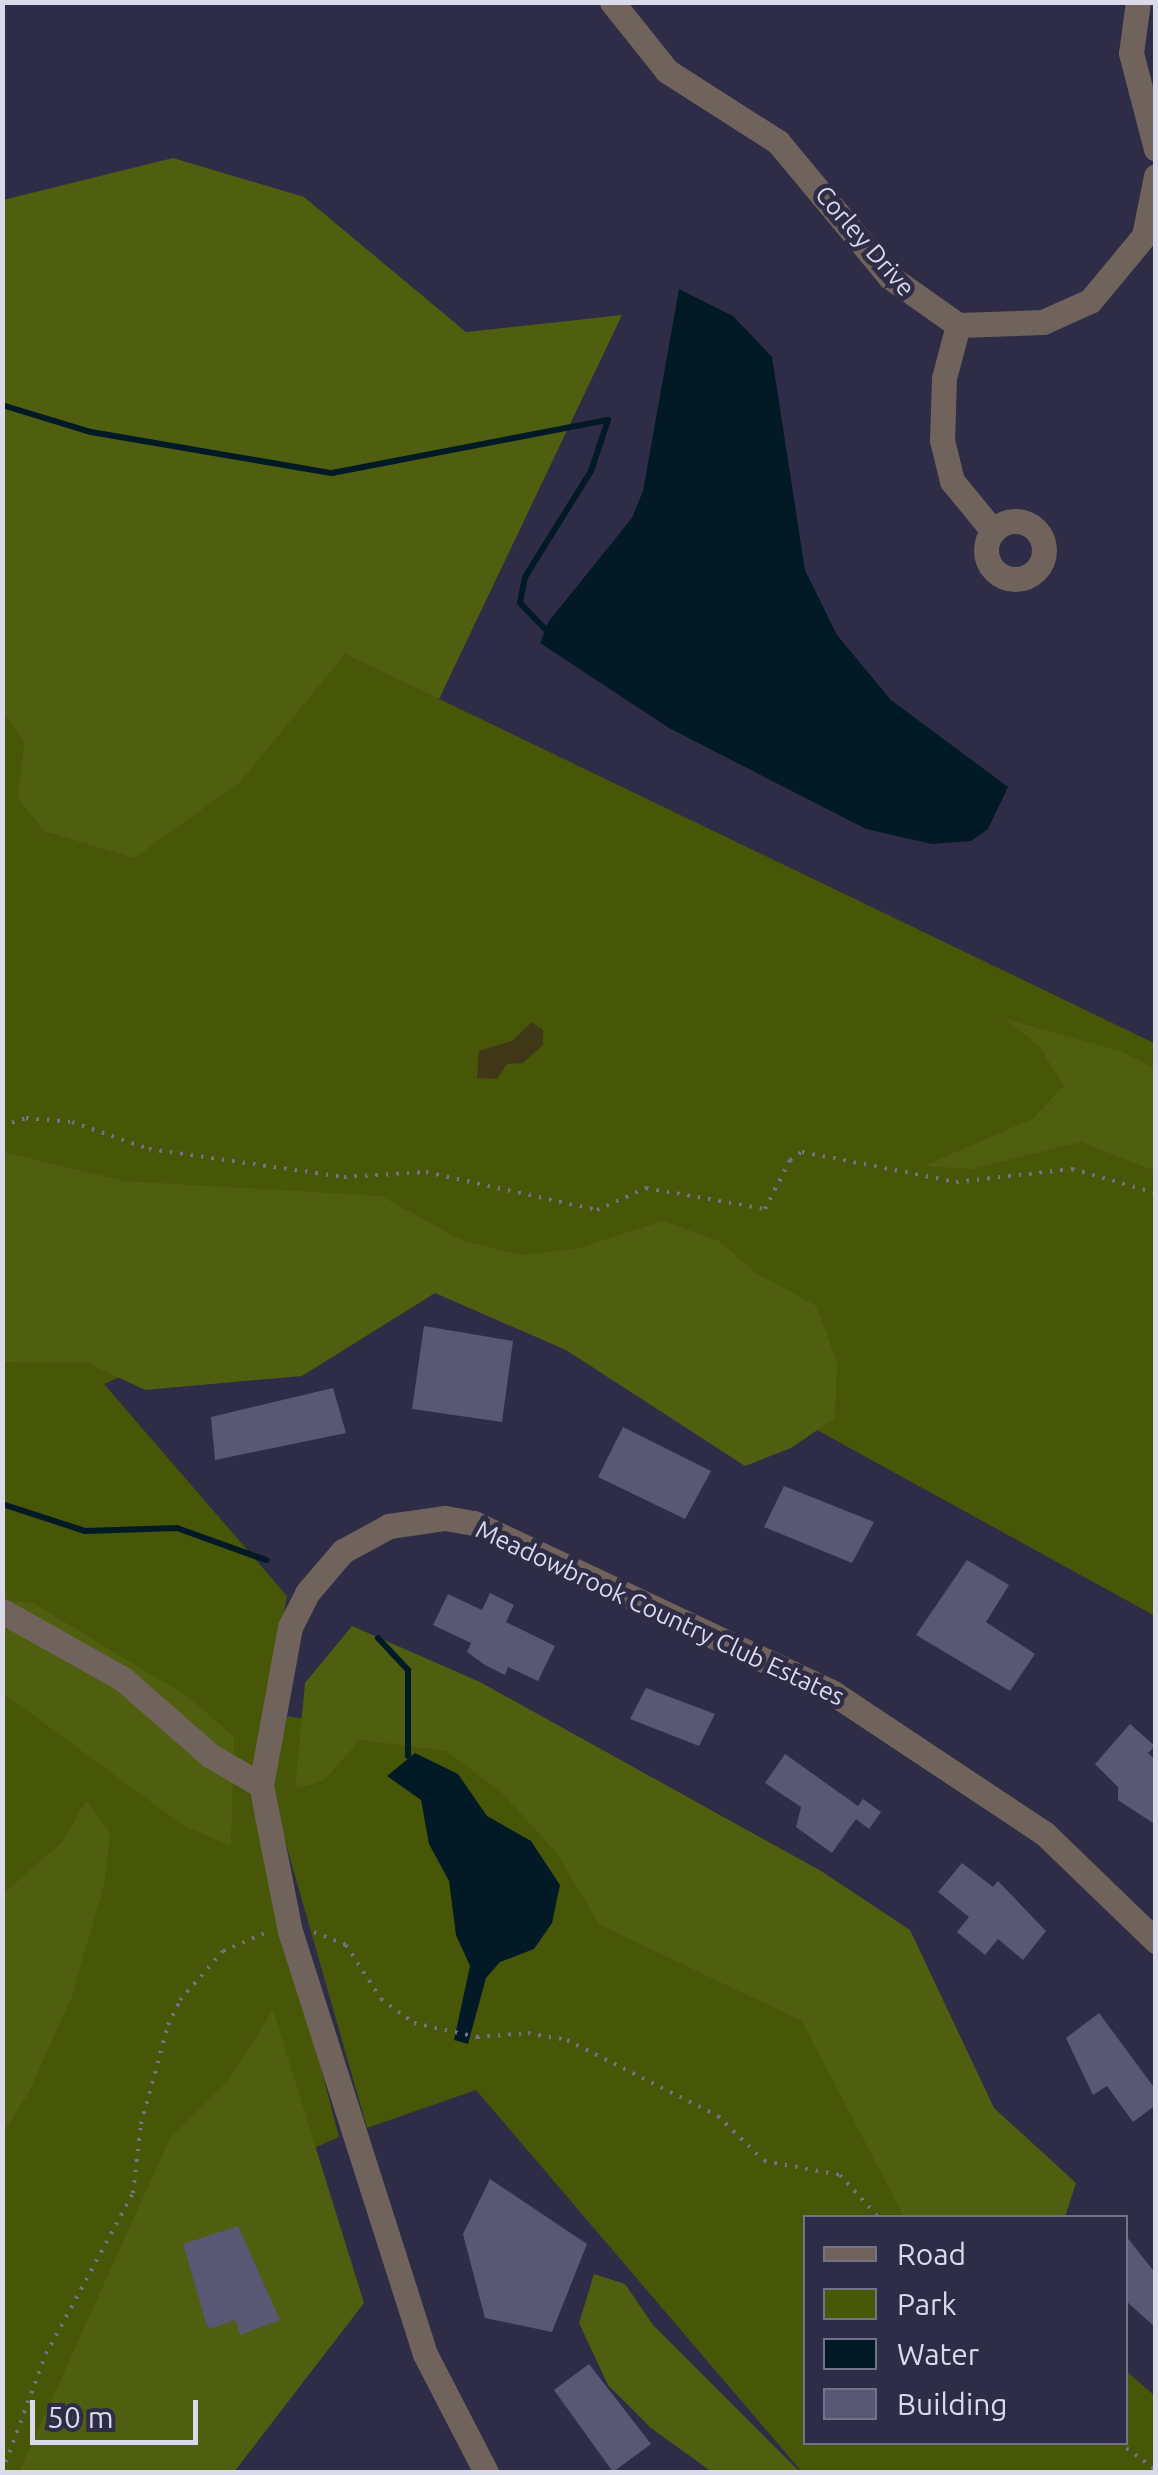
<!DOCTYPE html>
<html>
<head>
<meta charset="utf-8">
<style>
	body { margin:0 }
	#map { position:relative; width:1158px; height:2475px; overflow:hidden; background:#2e2c46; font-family:Ubuntu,sans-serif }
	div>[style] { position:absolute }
	.green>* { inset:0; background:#485608 }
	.forest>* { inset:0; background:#505e10 }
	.sand>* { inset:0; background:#3f3717 }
	.water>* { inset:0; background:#021a26 }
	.stream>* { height:6px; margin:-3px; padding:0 3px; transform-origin:3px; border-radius:3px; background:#021a26 }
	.building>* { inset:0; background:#595774 }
	.path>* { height:4px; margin-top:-2px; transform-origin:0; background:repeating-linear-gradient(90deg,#747289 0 2.5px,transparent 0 10.5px) }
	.minor>* { height:25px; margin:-12.5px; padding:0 12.5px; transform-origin:12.5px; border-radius:12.5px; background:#70635b }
	.minor>.ring { margin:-12.5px; padding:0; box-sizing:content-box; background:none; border:25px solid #70635b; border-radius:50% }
	span { translate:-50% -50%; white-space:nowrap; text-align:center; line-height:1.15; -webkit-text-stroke:9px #2e2c46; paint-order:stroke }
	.street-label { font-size:25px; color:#dadaeb }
	.frame { position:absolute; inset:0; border:5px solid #dadaeb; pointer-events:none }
	.legend { position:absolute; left:803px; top:2215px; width:325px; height:230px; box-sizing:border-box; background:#2e2c46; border:2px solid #737288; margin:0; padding:12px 18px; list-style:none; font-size:30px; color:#dadaeb }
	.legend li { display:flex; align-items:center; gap:20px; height:50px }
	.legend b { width:50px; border:2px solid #737288 }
	.scale { position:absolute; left:30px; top:2400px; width:168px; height:45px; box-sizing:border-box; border:5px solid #dadaeb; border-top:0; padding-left:12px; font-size:30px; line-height:35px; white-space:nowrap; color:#dadaeb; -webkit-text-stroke:8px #2e2c46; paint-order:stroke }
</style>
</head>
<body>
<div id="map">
	<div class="green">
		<i style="clip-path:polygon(3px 489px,1156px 1044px,1155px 1616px,797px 1419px,431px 1240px,104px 1384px,287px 1596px,250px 1795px,339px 2137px,154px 2218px,48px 2472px,3px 2472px)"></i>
		<i style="clip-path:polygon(284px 1716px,542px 1749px,841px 1952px,970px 2217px,806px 2218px,806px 2442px,1126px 2442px,1126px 2371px,1155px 2396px,1155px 2472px,802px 2472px,476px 2090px,367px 2128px,270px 1788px)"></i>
	</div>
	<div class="forest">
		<i style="clip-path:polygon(173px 158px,304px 197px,466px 332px,622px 315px,439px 699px,345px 654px,240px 782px,134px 858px,44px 831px,17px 797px,25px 742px,2px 712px,3px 200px)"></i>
		<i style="clip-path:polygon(1005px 1019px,1120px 1051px,1155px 1068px,1155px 1171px,1081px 1142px,973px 1169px,924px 1166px,1032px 1119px,1064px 1086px,1039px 1046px)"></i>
		<i style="clip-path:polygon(3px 1152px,124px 1181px,381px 1196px,463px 1241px,521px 1255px,576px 1249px,663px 1221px,719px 1241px,756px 1273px,816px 1306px,837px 1362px,835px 1418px,791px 1448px,745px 1466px,566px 1350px,435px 1293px,302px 1376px,145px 1390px,88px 1363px,3px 1362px)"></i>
		<i style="clip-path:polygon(2px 1599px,35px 1604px,190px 1698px,234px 1737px,231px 1846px,184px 1826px,3px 1693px)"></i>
		<i style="clip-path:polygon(352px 1626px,480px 1682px,821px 1871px,910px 1930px,994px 2108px,1076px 2183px,1065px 2217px,904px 2217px,802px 2021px,600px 1925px,555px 1851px,501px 1792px,446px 1751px,360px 1740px,323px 1781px,295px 1789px,305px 1683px)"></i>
		<i style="clip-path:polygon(86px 1801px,110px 1832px,104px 1885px,72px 1996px,28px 2094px,3px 2132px,3px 1894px,62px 1842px)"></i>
		<i style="clip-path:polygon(273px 2010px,364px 2303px,234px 2472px,19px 2472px,170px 2138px,228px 2081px)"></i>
		<i style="clip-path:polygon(594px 2274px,625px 2284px,653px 2325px,800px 2472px,712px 2472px,651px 2428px,608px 2385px,579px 2323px)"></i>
	</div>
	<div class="sand">
		<i style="clip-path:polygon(532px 1022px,543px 1030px,543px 1045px,523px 1063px,507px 1064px,497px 1079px,477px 1078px,479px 1051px,512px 1041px)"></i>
	</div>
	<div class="water">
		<i style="clip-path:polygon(679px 289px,733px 316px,772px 357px,805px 570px,837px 635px,891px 700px,1008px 787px,988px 829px,971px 841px,932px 844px,866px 829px,669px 728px,540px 643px,549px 621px,632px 518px,643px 491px)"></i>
		<i style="clip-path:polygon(415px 1753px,458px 1774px,487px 1816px,531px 1841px,560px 1885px,552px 1923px,534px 1949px,500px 1962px,486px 1978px,468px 2044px,454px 2040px,470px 1966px,456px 1935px,449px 1881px,429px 1844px,421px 1800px,387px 1776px)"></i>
	</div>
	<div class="stream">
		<i style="left:2px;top:405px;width:93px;rotate:16.9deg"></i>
		<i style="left:91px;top:432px;width:244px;rotate:9.7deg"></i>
		<i style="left:332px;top:473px;width:281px;rotate:-10.9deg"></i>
		<i style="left:608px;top:420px;width:54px;rotate:108.4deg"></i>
		<i style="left:591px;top:471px;width:125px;rotate:121.9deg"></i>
		<i style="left:525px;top:577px;width:26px;rotate:101deg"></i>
		<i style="left:520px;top:603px;width:36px;rotate:46deg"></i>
		<i style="left:2px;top:1504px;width:87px;rotate:18deg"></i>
		<i style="left:85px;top:1531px;width:92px;rotate:-1.9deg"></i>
		<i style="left:177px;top:1528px;width:95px;rotate:19.8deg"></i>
		<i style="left:378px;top:1638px;width:44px;rotate:46.8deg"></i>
		<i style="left:408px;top:1670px;width:86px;rotate:90deg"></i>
	</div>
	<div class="building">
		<i style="clip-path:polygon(424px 1326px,513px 1341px,502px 1422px,412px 1409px)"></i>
		<i style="clip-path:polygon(333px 1388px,346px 1433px,215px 1460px,211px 1417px)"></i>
		<i style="clip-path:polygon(623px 1427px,711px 1471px,685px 1519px,598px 1477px)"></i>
		<i style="clip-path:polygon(784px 1486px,874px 1522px,852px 1563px,764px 1527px)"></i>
		<i style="clip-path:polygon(967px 1560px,1009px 1585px,986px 1622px,1035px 1654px,1010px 1691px,916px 1635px)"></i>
		<i style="clip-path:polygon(490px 1593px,514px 1605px,506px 1622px,555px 1646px,538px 1681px,508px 1667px,505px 1675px,485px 1665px,467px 1652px,471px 1643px,433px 1625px,448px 1594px,482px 1610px)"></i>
		<i style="clip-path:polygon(646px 1688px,715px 1714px,699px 1746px,630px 1719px)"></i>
		<i style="clip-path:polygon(1130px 1724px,1155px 1746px,1148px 1753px,1156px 1760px,1156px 1825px,1118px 1800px,1118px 1787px,1095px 1764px)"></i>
		<i style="clip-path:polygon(785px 1754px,858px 1806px,863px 1799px,881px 1812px,869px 1829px,856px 1819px,832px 1853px,796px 1827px,801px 1807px,765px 1783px)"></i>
		<i style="clip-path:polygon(962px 1863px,993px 1887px,998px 1881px,1046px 1931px,1023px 1960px,998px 1939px,985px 1955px,957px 1932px,969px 1917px,938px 1892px)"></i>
		<i style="clip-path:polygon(1099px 2013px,1156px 2090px,1156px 2105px,1133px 2122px,1107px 2086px,1093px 2095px,1066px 2038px)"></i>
		<i style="clip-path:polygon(490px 2179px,587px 2244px,552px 2332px,485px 2318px,463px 2234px)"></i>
		<i style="clip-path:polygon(238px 2226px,280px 2320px,240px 2335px,235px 2320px,210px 2329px,206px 2323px,183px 2244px)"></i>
		<i style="clip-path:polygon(1126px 2236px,1156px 2274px,1156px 2328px,1126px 2301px)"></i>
		<i style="clip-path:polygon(589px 2364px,651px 2444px,613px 2472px,554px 2390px)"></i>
	</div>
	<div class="path">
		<i style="left:2px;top:1126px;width:25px;rotate:-18deg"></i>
		<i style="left:26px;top:1118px;width:46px;rotate:5deg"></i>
		<i style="left:72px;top:1122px;width:82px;rotate:19.3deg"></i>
		<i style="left:149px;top:1149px;width:197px;rotate:8.2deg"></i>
		<i style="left:344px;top:1177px;width:82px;rotate:-3.5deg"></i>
		<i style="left:426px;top:1172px;width:175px;rotate:12.5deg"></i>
		<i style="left:597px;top:1210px;width:54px;rotate:-24.2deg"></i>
		<i style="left:646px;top:1188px;width:121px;rotate:10deg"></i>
		<i style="left:765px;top:1209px;width:55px;rotate:-63deg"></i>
		<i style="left:790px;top:1160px;width:14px;rotate:-34deg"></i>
		<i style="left:802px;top:1152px;width:157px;rotate:11deg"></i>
		<i style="left:956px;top:1182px;width:117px;rotate:-6.4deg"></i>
		<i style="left:1072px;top:1169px;width:87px;rotate:15.9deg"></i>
		<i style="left:314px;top:1932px;width:35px;rotate:22deg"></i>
		<i style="left:346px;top:1945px;width:64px;rotate:57.1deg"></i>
		<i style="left:381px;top:1999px;width:41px;rotate:36deg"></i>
		<i style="left:414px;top:2023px;width:65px;rotate:12.5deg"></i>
		<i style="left:477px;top:2037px;width:51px;rotate:-4.5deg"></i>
		<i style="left:528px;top:2033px;width:40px;rotate:10deg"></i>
		<i style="left:567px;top:2040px;width:169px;rotate:26.7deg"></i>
		<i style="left:718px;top:2116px;width:64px;rotate:44.4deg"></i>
		<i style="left:764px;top:2161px;width:77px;rotate:10.4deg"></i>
		<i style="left:840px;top:2175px;width:58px;rotate:47.8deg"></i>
		<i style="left:1118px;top:2442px;width:47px;rotate:36.4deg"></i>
		<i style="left:2px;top:2472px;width:126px;rotate:-69.6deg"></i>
		<i style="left:46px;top:2354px;width:183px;rotate:-61.6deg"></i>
		<i style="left:133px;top:2193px;width:69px;rotate:-83.4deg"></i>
		<i style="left:141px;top:2124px;width:103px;rotate:-74.7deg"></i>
		<i style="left:168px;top:2025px;width:28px;rotate:-64deg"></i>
		<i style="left:180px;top:2000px;width:65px;rotate:-48.7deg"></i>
		<i style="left:223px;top:1951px;width:46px;rotate:-23.2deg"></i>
	</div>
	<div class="minor">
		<i style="left:612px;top:2px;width:88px;rotate:51.4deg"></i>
		<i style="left:667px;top:71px;width:132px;rotate:32.6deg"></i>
		<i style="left:778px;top:142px;width:175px;rotate:50.3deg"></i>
		<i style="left:890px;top:277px;width:83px;rotate:35.2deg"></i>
		<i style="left:958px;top:325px;width:85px;rotate:-2deg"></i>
		<i style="left:1043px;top:322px;width:51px;rotate:-24.1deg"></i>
		<i style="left:1090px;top:301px;width:85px;rotate:-50.3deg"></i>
		<i style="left:1144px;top:236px;width:61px;rotate:-78.7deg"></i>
		<i style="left:1138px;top:2px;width:51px;rotate:97.8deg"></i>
		<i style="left:1131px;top:53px;width:99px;rotate:75.4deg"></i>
		<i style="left:958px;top:325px;width:55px;rotate:104.8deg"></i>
		<i style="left:944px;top:378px;width:62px;rotate:91.8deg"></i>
		<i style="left:942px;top:440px;width:42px;rotate:76.3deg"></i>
		<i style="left:952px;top:481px;width:65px;rotate:50.6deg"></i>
		<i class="ring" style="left:986px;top:521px;width:33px;height:33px"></i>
		<i style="left:2px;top:1611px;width:139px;rotate:29.3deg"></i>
		<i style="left:123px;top:1679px;width:117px;rotate:41.2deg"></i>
		<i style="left:211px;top:1756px;width:58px;rotate:30.1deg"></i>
		<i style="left:261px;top:1785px;width:149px;rotate:78.8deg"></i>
		<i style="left:290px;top:1931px;width:444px;rotate:72.3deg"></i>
		<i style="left:425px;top:2354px;width:133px;rotate:62.7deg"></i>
		<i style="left:261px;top:1785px;width:161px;rotate:-79.6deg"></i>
		<i style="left:290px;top:1627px;width:38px;rotate:-63deg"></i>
		<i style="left:307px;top:1593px;width:55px;rotate:-49.4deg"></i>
		<i style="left:343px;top:1551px;width:52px;rotate:-28.5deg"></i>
		<i style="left:389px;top:1526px;width:57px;rotate:-8.1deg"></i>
		<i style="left:445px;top:1518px;width:29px;rotate:10deg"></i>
		<i style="left:474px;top:1523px;width:397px;rotate:25.3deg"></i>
		<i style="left:833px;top:1693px;width:253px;rotate:33.6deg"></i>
		<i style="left:1044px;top:1833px;width:156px;rotate:44deg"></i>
	</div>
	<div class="street-label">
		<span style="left:865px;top:241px;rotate:49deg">Corley Drive</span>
		<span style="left:660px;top:1613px;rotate:25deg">Meadowbrook Country Club Estates</span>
	</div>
	<div class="frame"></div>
	<ul class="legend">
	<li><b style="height:12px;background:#70635b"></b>Road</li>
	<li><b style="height:28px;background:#485608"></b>Park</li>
	<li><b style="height:28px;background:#021a26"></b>Water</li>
	<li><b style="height:28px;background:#595774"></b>Building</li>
	</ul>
	<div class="scale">50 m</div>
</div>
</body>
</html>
